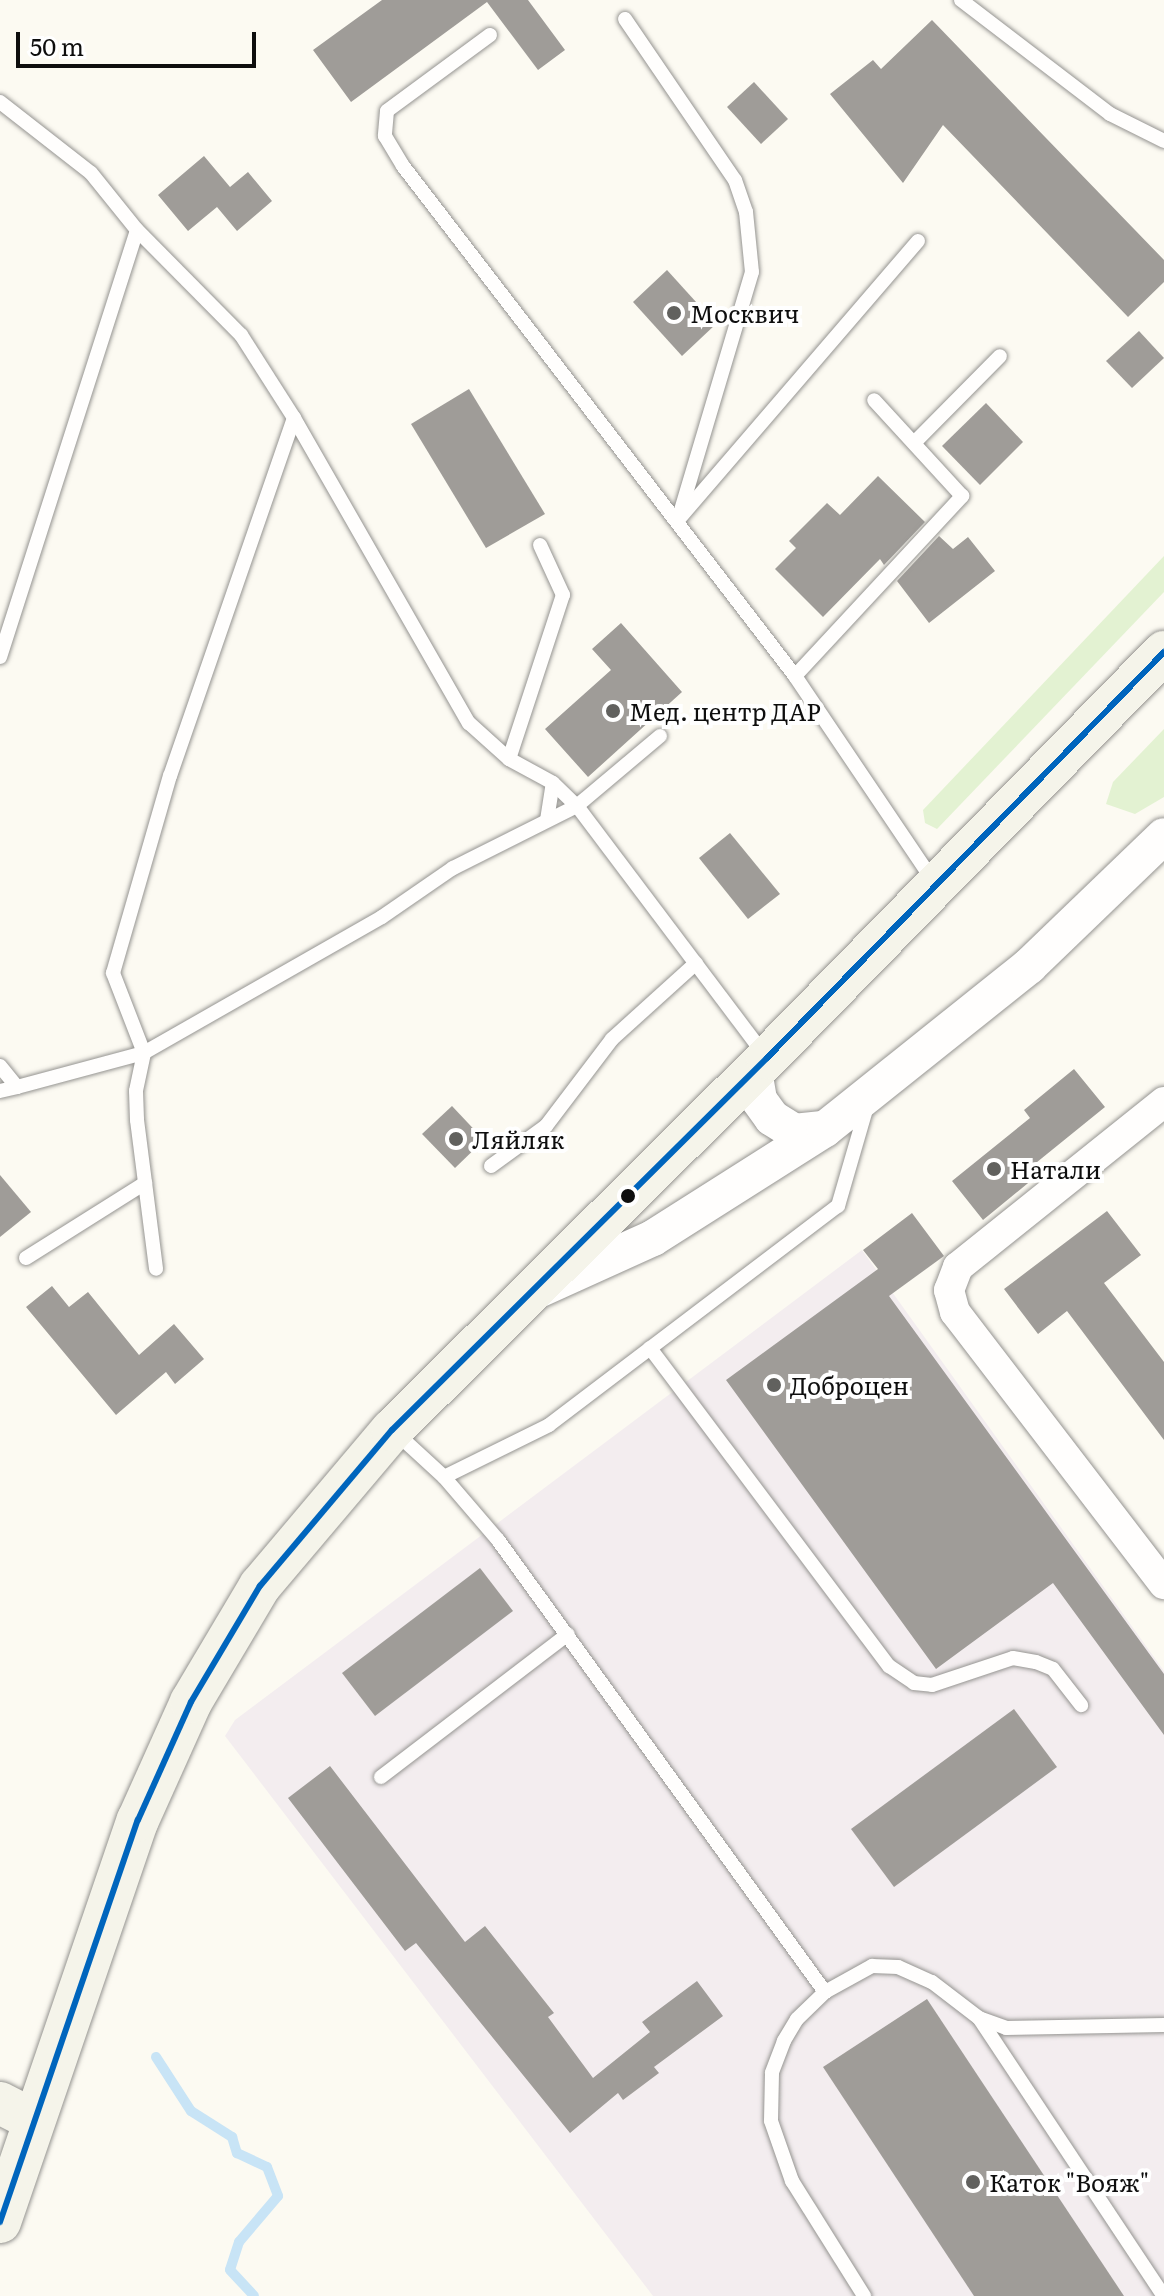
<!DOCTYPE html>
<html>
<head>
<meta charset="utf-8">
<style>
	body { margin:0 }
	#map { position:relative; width:1164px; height:2296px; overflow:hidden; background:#fcfaf2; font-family:Literata,serif }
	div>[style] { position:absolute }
	.industrial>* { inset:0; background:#f3edef }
	.green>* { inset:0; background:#e3f2d2 }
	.stream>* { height:10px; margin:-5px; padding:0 5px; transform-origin:5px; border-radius:5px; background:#c8e4f6 }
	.building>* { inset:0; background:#9f9c98 }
	.roads { filter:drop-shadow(0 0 2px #959491) drop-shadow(0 0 2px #959491) }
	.service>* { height:14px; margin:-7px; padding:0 7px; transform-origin:7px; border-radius:7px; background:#fffefd }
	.minor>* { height:30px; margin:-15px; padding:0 15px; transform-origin:15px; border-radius:15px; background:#fffefd }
	.tertiary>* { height:36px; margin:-18px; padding:0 18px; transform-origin:18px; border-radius:18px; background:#fffefd }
	.secondary>* { height:42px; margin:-21px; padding:0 21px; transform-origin:21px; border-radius:21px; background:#f5f4ea }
	.bus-1>* { height:6px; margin:-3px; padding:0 3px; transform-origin:3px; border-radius:3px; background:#0065bd }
	.dots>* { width:22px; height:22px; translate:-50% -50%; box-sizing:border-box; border:4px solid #fff; border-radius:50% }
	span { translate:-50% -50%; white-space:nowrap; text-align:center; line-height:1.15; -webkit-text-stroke:8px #fff; paint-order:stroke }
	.poi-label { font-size:24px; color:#0e0e0e }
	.left { translate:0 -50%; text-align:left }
	.scale { position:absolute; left:16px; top:32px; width:240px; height:36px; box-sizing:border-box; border:4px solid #0e0e0e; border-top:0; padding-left:10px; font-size:24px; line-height:28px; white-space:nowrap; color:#0e0e0e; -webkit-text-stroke:6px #fff; paint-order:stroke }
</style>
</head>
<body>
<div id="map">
	<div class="industrial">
		<i style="clip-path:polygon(862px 1250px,1164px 1671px,1164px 2296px,653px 2296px,225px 1736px,235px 1720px)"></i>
	</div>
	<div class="green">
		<i style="clip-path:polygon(1164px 556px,1164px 592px,937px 829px,925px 823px,923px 810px)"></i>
		<i style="clip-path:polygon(1164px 729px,1164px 797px,1135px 814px,1106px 804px,1113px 782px)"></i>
	</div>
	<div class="stream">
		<i style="left:156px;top:2057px;width:64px;rotate:57.1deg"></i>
		<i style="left:191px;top:2111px;width:49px;rotate:32.4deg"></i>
		<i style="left:232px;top:2137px;width:17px;rotate:73deg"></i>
		<i style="left:237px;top:2153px;width:33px;rotate:25deg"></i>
		<i style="left:267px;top:2167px;width:31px;rotate:69deg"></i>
		<i style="left:278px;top:2196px;width:60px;rotate:130.3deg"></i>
		<i style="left:239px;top:2242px;width:29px;rotate:108deg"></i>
		<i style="left:230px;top:2270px;width:35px;rotate:47deg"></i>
	</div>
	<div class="building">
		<i style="clip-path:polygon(382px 0,528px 0,565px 50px,538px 70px,487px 2px,351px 102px,313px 50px)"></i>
		<i style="clip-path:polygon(932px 20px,1164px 260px,1164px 282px,1128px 317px,943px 125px,903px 183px,830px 94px,873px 60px,881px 69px)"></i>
		<i style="clip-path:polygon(754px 82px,788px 119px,761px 144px,727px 107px)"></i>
		<i style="clip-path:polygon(204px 156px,230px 187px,248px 172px,272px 201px,237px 231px,217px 207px,188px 231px,158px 195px)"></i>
		<i style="clip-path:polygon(667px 270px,716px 324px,682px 356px,633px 302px)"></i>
		<i style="clip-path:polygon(1139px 331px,1164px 358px,1132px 388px,1106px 361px)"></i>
		<i style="clip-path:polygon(469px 389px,545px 514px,486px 548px,411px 424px)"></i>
		<i style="clip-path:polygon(986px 403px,1023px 442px,980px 485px,942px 446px)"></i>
		<i style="clip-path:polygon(878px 476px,925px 522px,884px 565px,880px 559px,823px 617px,775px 569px,796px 548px,789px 541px,827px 503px,840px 515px)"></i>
		<i style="clip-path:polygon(939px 536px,953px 549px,968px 537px,995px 571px,929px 623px,897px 581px)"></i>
		<i style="clip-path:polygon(621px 623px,682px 692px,588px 777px,545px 729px,611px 670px,592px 649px)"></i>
		<i style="clip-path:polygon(730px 833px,780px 894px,748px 919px,699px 858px)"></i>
		<i style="clip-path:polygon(1074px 1069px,1105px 1107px,1026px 1171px,1033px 1179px,983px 1220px,952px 1181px,1030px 1118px,1024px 1110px)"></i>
		<i style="clip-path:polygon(452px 1106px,484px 1140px,455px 1168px,422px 1134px)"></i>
		<i style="clip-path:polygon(0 1175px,31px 1212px,0 1237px)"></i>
		<i style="clip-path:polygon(1107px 1211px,1141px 1255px,1104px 1283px,1164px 1362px,1164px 1440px,1067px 1311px,1038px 1334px,1004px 1289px)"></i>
		<i style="clip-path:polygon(912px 1213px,944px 1256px,889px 1296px,1164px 1674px,1164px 1735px,1053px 1583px,936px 1669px,726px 1380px,878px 1269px,863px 1250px)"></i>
		<i style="clip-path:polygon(52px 1286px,69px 1307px,88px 1292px,139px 1355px,174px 1324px,204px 1359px,175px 1384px,166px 1372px,116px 1415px,26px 1307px)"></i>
		<i style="clip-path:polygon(480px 1568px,513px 1611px,375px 1716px,342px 1673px)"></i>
		<i style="clip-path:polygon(1014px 1709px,1057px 1767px,894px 1887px,851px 1829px)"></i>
		<i style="clip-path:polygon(330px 1766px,465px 1942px,485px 1926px,554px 2013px,548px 2017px,593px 2078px,650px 2032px,642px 2022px,697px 1981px,723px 2016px,654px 2067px,659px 2073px,623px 2100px,618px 2093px,570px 2133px,416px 1943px,405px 1951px,288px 1798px)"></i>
		<i style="clip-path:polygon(927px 1999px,1124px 2296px,974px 2296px,823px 2067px)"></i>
	</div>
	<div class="roads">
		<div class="service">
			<i style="left:961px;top:0;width:188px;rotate:37.4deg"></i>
			<i style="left:1110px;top:114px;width:60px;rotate:26.6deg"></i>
			<i style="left:625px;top:19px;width:195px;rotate:55.7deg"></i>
			<i style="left:735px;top:180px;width:34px;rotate:71deg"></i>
			<i style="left:746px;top:212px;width:60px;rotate:84.3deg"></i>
			<i style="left:752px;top:272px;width:259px;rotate:106.6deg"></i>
			<i style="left:678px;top:520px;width:368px;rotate:-49.3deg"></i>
			<i style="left:490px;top:35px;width:128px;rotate:143.6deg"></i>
			<i style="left:387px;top:111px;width:25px;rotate:95deg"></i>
			<i style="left:385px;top:136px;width:35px;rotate:59deg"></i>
			<i style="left:403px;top:166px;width:643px;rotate:52.45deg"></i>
			<i style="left:795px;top:676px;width:249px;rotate:56deg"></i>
			<i style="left:0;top:102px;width:115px;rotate:38deg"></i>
			<i style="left:91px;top:173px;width:73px;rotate:51.1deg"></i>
			<i style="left:914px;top:443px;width:122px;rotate:-45.3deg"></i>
			<i style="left:0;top:657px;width:448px;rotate:-72.2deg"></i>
			<i style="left:137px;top:230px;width:148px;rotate:45.3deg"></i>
			<i style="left:241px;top:335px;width:98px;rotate:57.4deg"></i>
			<i style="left:795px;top:676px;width:246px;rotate:-47.1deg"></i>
			<i style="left:962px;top:496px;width:130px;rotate:-132.5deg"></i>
			<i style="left:660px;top:736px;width:109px;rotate:139.9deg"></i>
			<i style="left:577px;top:806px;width:139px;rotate:153.4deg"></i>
			<i style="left:453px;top:868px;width:86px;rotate:145.4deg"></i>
			<i style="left:382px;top:917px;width:274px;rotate:150.3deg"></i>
			<i style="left:144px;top:1053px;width:86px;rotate:-111.2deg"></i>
			<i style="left:113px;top:973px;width:205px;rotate:-73.9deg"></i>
			<i style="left:170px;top:776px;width:379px;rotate:-70.9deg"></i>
			<i style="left:294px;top:418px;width:352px;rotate:60.2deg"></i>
			<i style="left:469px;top:723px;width:54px;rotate:42deg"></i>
			<i style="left:509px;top:759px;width:50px;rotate:28.6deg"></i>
			<i style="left:553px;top:783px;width:33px;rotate:44deg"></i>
			<i style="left:577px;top:806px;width:311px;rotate:53deg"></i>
			<i style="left:509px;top:759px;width:173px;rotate:-71.8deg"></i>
			<i style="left:563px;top:595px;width:55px;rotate:-114.7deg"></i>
			<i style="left:547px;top:820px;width:37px;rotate:-81deg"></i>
			<i style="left:0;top:1066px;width:27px;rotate:51deg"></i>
			<i style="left:17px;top:1087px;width:131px;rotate:-15deg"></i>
			<i style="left:144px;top:1053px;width:39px;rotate:102deg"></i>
			<i style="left:136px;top:1091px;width:29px;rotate:88deg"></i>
			<i style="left:137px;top:1120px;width:150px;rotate:82.7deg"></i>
			<i style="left:0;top:1091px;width:17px;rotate:-13deg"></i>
			<i style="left:491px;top:1166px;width:68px;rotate:-36deg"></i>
			<i style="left:546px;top:1126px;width:109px;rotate:-52.8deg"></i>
			<i style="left:612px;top:1039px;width:113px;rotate:-42.1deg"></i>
			<i style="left:26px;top:1258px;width:141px;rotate:-32.2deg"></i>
			<i style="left:650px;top:1348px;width:398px;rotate:53.1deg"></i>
			<i style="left:889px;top:1666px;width:30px;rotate:34deg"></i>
			<i style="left:914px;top:1683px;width:18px;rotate:6deg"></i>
			<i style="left:932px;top:1685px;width:85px;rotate:-18.4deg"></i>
			<i style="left:1013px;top:1658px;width:23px;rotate:10deg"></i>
			<i style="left:1036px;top:1662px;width:18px;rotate:22deg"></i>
			<i style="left:1053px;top:1669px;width:46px;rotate:52.1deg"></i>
			<i style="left:394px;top:1431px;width:68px;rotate:42.6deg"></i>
			<i style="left:444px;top:1477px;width:83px;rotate:49.4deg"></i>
			<i style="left:498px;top:1540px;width:558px;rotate:54.12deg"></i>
			<i style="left:825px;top:1992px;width:54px;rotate:-29deg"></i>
			<i style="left:872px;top:1966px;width:26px;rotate:2deg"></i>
			<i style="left:898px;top:1967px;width:37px;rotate:24deg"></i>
			<i style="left:932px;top:1982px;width:59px;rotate:37.5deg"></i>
			<i style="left:979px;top:2018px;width:29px;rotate:20deg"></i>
			<i style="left:1006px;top:2028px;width:158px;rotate:-1.1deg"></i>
			<i style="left:444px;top:1477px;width:117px;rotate:-26.3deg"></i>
			<i style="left:549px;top:1425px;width:363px;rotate:-37.2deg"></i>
			<i style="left:838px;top:1206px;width:104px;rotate:-73.8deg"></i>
			<i style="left:381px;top:1777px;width:235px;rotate:-37.4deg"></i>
			<i style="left:825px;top:1992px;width:39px;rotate:136deg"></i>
			<i style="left:797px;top:2019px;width:26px;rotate:121deg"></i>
			<i style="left:784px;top:2041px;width:34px;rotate:111deg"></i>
			<i style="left:772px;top:2073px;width:48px;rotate:91.2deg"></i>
			<i style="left:771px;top:2121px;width:64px;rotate:70.7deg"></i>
			<i style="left:792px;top:2181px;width:136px;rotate:57.9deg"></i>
			<i style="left:979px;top:2018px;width:334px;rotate:56.4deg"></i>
		</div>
		<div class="minor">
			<i style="left:1164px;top:1102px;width:264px;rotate:141.3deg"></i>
			<i style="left:958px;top:1267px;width:25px;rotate:111deg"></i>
			<i style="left:949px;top:1290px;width:23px;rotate:75deg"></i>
			<i style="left:955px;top:1312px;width:343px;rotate:52.5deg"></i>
		</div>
		<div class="tertiary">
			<i style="left:754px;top:1071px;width:29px;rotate:80deg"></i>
			<i style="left:759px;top:1100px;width:22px;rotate:54deg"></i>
			<i style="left:772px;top:1118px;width:26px;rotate:32deg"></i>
			<i style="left:794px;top:1132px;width:31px;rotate:-6deg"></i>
			<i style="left:538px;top:1290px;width:126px;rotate:-24.3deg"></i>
			<i style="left:653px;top:1238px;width:204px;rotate:-32.4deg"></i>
			<i style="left:825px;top:1129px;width:261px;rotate:-38.6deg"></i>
			<i style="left:1029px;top:966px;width:187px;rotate:-43.9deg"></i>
		</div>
		<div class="secondary">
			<i style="left:0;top:2103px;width:36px;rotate:27deg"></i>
			<i style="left:0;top:2222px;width:425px;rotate:-71.1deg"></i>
			<i style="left:138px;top:1820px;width:129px;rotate:-65.8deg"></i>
			<i style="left:191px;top:1702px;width:135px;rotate:-59.3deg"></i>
			<i style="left:260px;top:1586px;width:204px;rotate:-49.8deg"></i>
			<i style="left:392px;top:1430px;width:528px;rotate:-44.77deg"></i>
			<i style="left:767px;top:1058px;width:568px;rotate:-45.64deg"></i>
		</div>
	</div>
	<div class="bus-1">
		<i style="left:0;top:2222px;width:425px;rotate:-71.1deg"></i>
		<i style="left:138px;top:1820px;width:129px;rotate:-65.8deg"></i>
		<i style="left:191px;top:1702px;width:135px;rotate:-59.3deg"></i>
		<i style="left:260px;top:1586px;width:204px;rotate:-49.8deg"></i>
		<i style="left:392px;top:1430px;width:528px;rotate:-44.77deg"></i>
		<i style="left:767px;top:1058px;width:568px;rotate:-45.64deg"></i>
	</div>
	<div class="dots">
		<i style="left:674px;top:313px;background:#61615e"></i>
		<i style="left:613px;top:711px;background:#61615e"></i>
		<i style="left:456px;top:1139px;background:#61615e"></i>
		<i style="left:994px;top:1169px;background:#61615e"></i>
		<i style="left:628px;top:1196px;background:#0e0e0e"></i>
		<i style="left:774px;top:1385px;background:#61615e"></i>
		<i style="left:973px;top:2182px;background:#61615e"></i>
	</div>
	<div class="poi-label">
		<span class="left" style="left:690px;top:313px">Москвич</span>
		<span class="left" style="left:629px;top:711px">Мед. центр ДАР</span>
		<span class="left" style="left:472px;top:1139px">Ляйляк</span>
		<span class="left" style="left:1010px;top:1169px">Натали</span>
		<span class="left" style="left:790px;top:1385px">Доброцен</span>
		<span class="left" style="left:989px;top:2182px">Каток "Вояж"</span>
	</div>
	<div class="scale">50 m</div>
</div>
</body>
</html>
